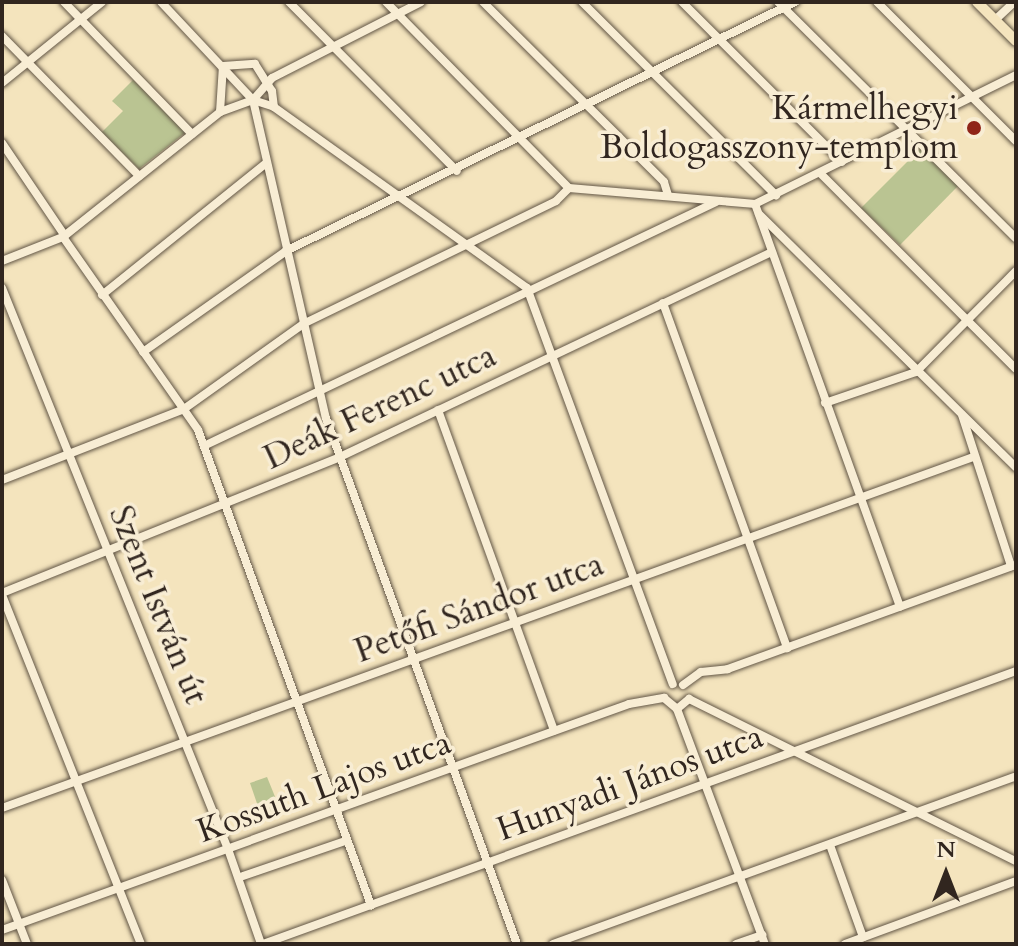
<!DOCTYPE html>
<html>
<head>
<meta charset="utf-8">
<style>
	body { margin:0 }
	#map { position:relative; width:1018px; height:946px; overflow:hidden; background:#f4e4bd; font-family:Cardo,serif }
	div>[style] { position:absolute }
	.green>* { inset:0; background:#bac492 }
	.roads { filter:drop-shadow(0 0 2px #625646) drop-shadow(0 0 2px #625646) }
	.minor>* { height:8px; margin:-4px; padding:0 4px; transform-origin:4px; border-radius:4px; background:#f8edd4 }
	.major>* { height:10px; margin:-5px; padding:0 5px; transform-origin:5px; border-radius:5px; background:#f4e4bd }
	.dots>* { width:22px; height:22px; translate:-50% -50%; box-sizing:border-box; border:4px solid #f8edd4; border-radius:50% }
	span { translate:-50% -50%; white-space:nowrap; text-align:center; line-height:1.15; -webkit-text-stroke:7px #f8edd4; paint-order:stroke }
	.poi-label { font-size:34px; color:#31261f }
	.right { translate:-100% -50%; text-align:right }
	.street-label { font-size:34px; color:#31261f }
	.frame { position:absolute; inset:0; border:4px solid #31261f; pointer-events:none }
	.north { position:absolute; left:906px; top:834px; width:80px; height:80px; -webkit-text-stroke:6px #f8edd4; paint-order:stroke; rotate:0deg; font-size:22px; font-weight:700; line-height:32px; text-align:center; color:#31261f }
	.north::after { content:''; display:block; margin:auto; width:28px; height:36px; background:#31261f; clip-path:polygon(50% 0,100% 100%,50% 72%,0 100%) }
</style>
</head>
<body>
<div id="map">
	<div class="green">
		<i style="clip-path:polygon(133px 80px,186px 132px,139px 169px,102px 132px,123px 111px,112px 101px)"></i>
		<i style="clip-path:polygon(920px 149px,958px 186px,900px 245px,861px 208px)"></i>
		<i style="clip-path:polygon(267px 777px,280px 809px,261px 815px,250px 783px)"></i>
	</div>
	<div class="roads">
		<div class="minor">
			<i style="left:64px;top:2px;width:184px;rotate:45.9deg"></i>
			<i style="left:161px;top:2px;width:134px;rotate:46.8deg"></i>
			<i style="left:253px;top:100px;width:326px;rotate:77.1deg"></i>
			<i style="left:326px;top:418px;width:560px;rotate:70.04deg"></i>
			<i style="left:289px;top:2px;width:238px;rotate:45.2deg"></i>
			<i style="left:386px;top:2px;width:261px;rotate:45.5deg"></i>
			<i style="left:483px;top:2px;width:255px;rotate:44.8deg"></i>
			<i style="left:664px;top:182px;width:14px;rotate:73deg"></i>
			<i style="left:582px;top:2px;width:274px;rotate:44.9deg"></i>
			<i style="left:682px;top:2px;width:226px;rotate:45deg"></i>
			<i style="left:778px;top:2px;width:335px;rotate:44.8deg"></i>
			<i style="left:877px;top:2px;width:197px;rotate:45deg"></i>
			<i style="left:995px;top:20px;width:26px;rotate:-43deg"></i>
			<i style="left:2px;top:36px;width:196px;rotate:45.6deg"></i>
			<i style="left:223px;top:66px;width:32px;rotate:-4deg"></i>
			<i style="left:255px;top:64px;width:32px;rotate:58deg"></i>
			<i style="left:272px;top:91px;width:16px;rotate:83deg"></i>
			<i style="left:2px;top:83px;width:129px;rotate:-39deg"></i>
			<i style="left:253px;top:100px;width:29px;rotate:-49deg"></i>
			<i style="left:272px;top:78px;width:167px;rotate:-27deg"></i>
			<i style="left:220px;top:112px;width:46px;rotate:-86.3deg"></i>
			<i style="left:2px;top:143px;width:112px;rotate:55.9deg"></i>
			<i style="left:820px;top:173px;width:277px;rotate:45deg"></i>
			<i style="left:569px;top:188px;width:187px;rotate:4.9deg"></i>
			<i style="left:755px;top:204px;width:291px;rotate:-26.3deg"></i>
			<i style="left:755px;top:204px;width:428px;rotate:70.2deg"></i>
			<i style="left:759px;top:214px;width:361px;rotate:44.6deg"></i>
			<i style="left:63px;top:237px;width:236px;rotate:55deg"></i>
			<i style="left:198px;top:430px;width:506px;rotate:69.99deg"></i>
			<i style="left:2px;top:261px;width:66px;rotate:-21.5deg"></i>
			<i style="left:63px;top:237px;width:201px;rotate:-38.5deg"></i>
			<i style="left:220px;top:112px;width:35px;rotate:-20deg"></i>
			<i style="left:253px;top:100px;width:22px;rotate:18deg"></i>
			<i style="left:274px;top:107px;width:311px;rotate:35.6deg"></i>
			<i style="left:527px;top:288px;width:422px;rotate:69.8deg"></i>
			<i style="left:2px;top:288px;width:605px;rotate:68.06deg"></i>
			<i style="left:228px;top:849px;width:101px;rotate:70.8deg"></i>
			<i style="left:102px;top:295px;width:211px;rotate:-38.8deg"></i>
			<i style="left:663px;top:303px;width:367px;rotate:70.2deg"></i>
			<i style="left:143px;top:352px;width:175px;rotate:-35.2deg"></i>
			<i style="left:286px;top:251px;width:567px;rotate:-26.07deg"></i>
			<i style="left:825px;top:403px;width:96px;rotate:-18.8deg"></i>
			<i style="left:916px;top:372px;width:142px;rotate:-45.3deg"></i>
			<i style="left:438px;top:410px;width:341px;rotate:70.1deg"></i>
			<i style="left:962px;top:415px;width:159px;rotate:72deg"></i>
			<i style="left:208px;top:444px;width:563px;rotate:-25.47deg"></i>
			<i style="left:2px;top:480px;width:195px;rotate:-21.3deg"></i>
			<i style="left:184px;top:409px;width:146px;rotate:-35.5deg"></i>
			<i style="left:303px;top:324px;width:281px;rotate:-25.9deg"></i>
			<i style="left:556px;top:201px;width:18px;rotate:-45deg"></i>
			<i style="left:2px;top:593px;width:364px;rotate:-21.9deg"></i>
			<i style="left:340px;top:457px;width:478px;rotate:-25.4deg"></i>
			<i style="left:2px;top:595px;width:376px;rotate:68.3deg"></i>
			<i style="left:683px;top:685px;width:22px;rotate:-36deg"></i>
			<i style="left:701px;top:672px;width:27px;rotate:-6deg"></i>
			<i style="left:728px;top:669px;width:306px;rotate:-19.9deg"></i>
			<i style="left:664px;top:698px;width:17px;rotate:40deg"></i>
			<i style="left:677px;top:709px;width:16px;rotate:-40deg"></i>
			<i style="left:689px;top:699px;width:365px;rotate:26.4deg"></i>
			<i style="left:677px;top:709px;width:251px;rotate:69.5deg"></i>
			<i style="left:2px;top:808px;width:1032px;rotate:-19.87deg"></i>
			<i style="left:830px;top:845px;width:98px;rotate:70.3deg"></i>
			<i style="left:243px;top:876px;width:108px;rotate:-18.9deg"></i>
			<i style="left:2px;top:880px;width:69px;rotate:68.7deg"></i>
			<i style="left:2px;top:930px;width:666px;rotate:-19.82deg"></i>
			<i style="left:629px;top:704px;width:36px;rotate:-10deg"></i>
			<i style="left:263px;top:944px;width:801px;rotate:-19.93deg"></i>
			<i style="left:553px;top:944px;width:493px;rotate:-19.9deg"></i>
			<i style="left:736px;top:944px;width:28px;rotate:-19deg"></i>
			<i style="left:845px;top:944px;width:182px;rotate:-20.2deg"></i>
		</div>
		<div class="major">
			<i style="left:977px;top:2px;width:55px;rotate:45deg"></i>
		</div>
	</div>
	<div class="dots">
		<i style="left:974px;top:128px;background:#8f2418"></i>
	</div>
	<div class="poi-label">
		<span class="right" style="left:958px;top:128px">Kármelhegyi<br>Boldogasszony-templom</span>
	</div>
	<div class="street-label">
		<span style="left:380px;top:407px;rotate:-25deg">Deák Ferenc utca</span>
		<span style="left:158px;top:605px;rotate:68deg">Szent István út</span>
		<span style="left:479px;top:608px;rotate:-20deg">Petőfi Sándor utca</span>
		<span style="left:630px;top:783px;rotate:-20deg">Hunyadi János utca</span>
		<span style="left:324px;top:787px;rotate:-20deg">Kossuth Lajos utca</span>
	</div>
	<div class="frame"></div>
	<div class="north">N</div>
</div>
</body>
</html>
